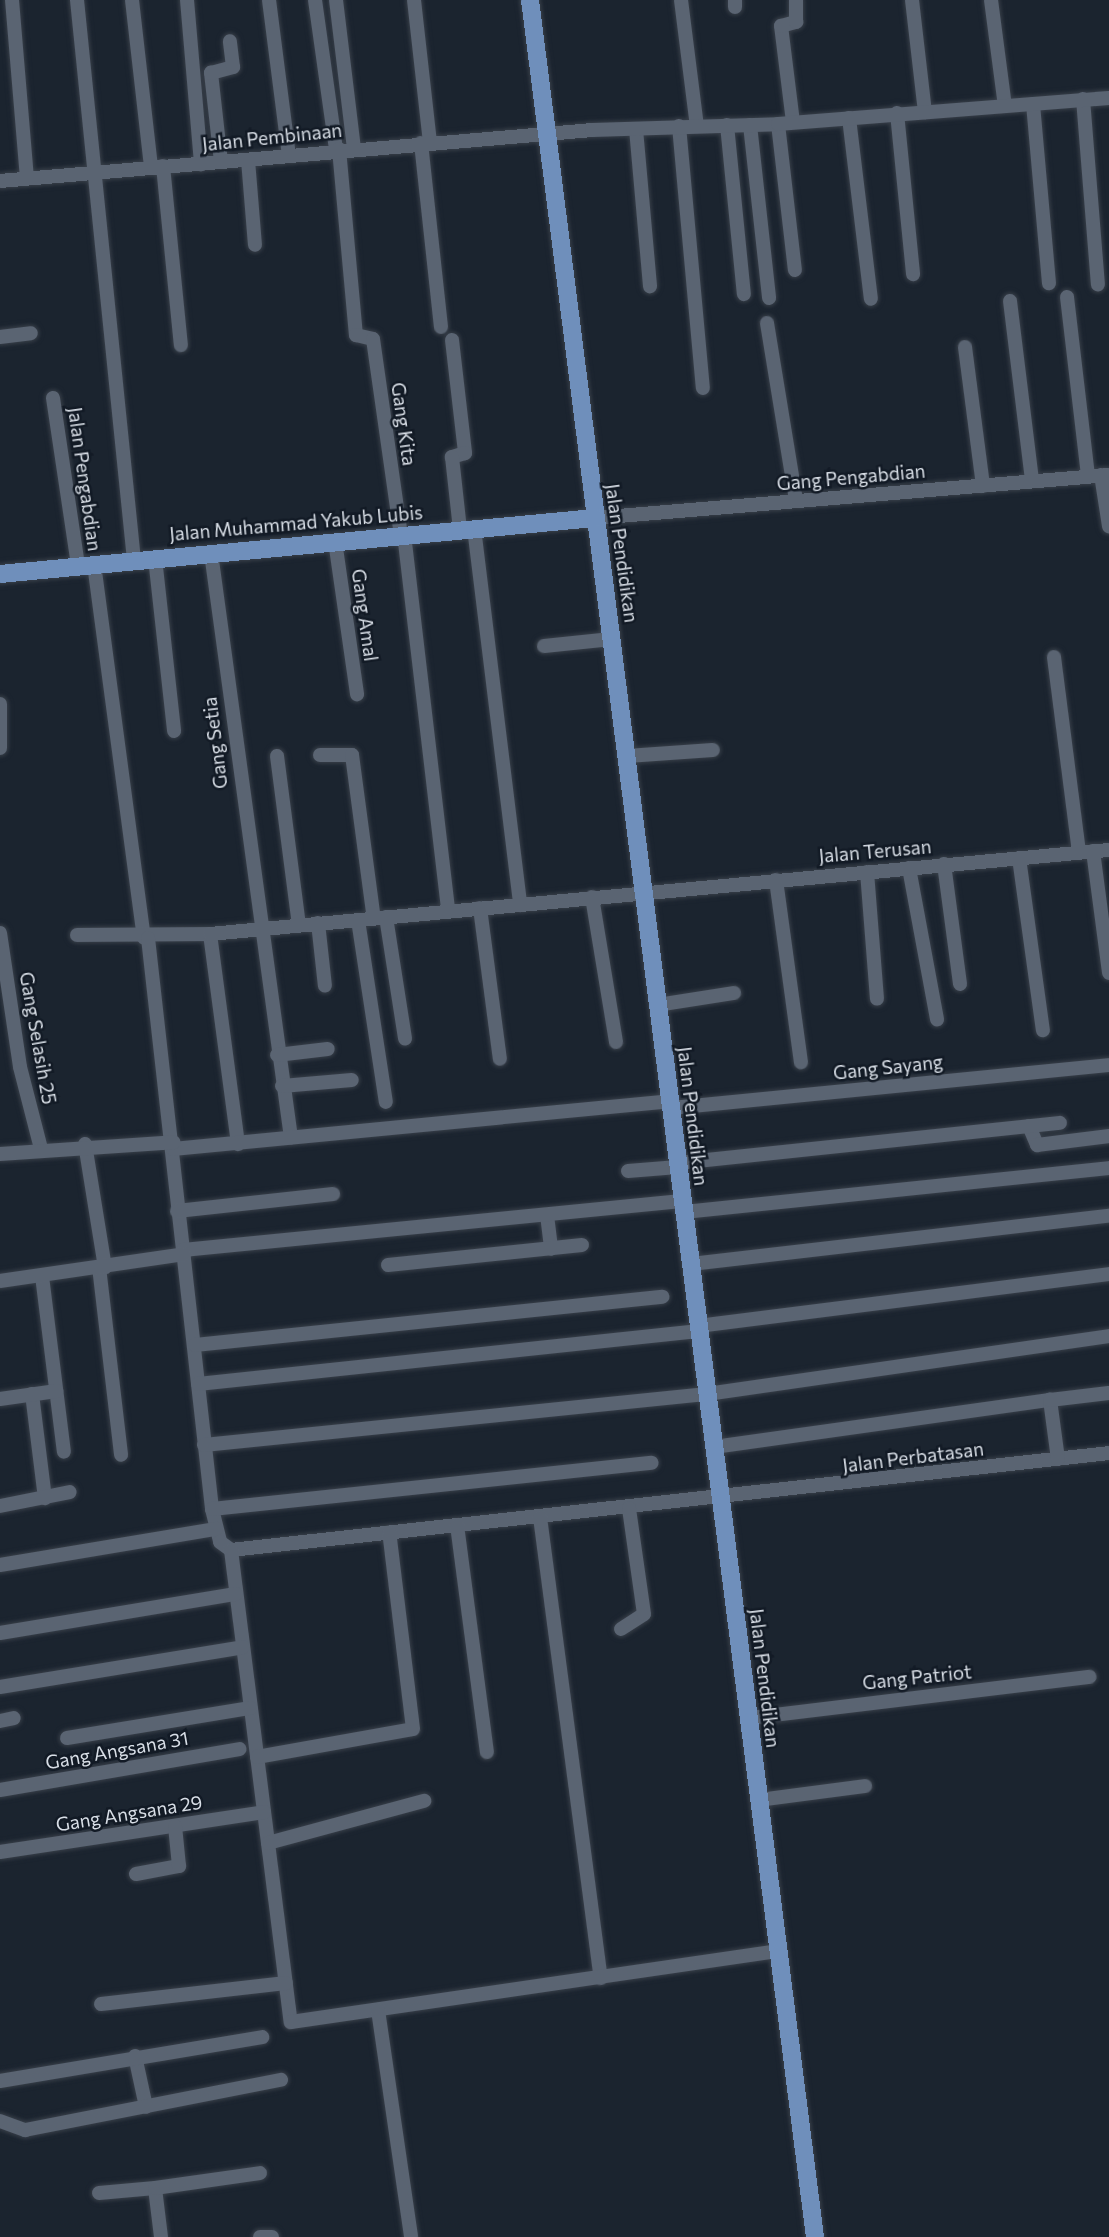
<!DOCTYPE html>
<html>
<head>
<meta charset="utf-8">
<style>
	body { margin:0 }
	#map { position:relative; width:1109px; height:2237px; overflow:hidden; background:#1b242f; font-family:Commissioner,sans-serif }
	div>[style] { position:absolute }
	.roads { filter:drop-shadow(0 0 2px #383f49) drop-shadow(0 0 2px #383f49) }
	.minor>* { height:14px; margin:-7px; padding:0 7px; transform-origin:7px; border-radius:7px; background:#5a6472 }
	.major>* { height:18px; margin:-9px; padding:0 9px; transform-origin:9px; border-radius:9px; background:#6f8fbb }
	span { translate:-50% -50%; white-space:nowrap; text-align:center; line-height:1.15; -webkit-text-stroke:5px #121a25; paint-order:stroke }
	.street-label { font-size:19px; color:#d8dee6 }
</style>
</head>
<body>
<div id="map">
	<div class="roads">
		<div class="minor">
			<i style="left:12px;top:0;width:178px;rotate:85.2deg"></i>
			<i style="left:77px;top:0;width:563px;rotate:84.19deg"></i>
			<i style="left:132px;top:0;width:168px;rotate:83.5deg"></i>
			<i style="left:187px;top:0;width:165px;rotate:85.1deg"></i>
			<i style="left:269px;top:0;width:157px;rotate:82.7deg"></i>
			<i style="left:315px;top:0;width:151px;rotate:82deg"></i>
			<i style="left:336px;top:0;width:149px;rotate:83.1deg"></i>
			<i style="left:414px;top:0;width:144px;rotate:83.6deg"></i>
			<i style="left:681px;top:0;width:127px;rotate:82.8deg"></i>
			<i style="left:735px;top:0;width:7px;rotate:90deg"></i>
			<i style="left:912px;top:0;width:113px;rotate:83.4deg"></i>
			<i style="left:991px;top:0;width:107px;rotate:82.5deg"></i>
			<i style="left:1083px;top:99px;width:186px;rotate:85.4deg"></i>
			<i style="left:1033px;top:104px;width:180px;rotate:84.9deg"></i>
			<i style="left:897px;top:113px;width:162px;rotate:84.3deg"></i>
			<i style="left:849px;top:118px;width:182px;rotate:83.1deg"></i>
			<i style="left:793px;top:122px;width:97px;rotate:-97.1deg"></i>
			<i style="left:781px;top:26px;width:16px;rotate:-15deg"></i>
			<i style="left:796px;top:22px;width:22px;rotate:-90deg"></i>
			<i style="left:778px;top:124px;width:147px;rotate:83.4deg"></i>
			<i style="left:727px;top:125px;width:170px;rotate:84.3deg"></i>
			<i style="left:750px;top:125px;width:174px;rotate:83.7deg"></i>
			<i style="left:679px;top:126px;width:263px;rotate:84.8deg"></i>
			<i style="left:636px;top:129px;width:158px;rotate:84.9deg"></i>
			<i style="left:421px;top:143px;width:185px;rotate:83.8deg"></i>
			<i style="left:339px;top:149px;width:187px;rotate:84.8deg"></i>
			<i style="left:356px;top:335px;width:17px;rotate:13deg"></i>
			<i style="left:373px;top:339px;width:198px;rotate:81.9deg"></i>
			<i style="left:248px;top:160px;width:85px;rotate:85.3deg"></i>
			<i style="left:221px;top:162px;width:90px;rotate:-96.4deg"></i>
			<i style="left:211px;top:73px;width:23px;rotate:-15deg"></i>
			<i style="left:233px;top:67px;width:26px;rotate:-97deg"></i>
			<i style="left:163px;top:166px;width:180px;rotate:84.3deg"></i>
			<i style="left:0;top:181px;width:594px;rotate:-4.92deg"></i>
			<i style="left:592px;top:130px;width:186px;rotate:-1.8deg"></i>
			<i style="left:778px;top:124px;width:332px;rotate:-4.5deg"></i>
			<i style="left:1067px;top:297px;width:181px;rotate:83.3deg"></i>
			<i style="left:1010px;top:301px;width:179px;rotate:83deg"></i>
			<i style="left:767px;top:323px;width:179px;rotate:80.7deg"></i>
			<i style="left:0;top:337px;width:31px;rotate:-7deg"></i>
			<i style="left:452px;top:340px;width:114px;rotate:83.4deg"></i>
			<i style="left:465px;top:453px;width:14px;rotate:163deg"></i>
			<i style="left:452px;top:457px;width:72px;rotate:83.7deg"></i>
			<i style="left:965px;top:347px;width:140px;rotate:82.6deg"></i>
			<i style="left:53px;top:398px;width:170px;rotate:81.5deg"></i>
			<i style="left:1101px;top:475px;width:52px;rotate:81.1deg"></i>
			<i style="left:595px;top:518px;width:516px;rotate:-4.78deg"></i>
			<i style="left:474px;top:528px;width:380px;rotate:83deg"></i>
			<i style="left:404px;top:534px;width:380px;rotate:83.3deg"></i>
			<i style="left:335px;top:541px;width:155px;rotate:81.8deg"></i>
			<i style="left:211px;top:553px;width:590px;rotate:82.21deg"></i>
			<i style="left:155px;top:558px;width:174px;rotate:83.7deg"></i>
			<i style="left:94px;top:564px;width:377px;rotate:82.4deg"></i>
			<i style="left:544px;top:646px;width:68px;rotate:-5.9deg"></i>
			<i style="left:1054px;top:657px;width:197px;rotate:82.7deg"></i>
			<i style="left:0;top:704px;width:44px;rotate:90deg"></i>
			<i style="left:320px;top:755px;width:32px"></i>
			<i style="left:352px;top:755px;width:165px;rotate:82.4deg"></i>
			<i style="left:277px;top:756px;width:170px;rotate:82.6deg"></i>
			<i style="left:627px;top:756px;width:86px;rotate:-4deg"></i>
			<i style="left:1093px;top:851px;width:123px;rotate:82.5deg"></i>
			<i style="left:1019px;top:858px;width:174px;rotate:82.1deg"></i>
			<i style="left:944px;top:864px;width:121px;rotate:82.4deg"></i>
			<i style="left:909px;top:868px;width:154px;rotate:79.5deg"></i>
			<i style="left:867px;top:872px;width:127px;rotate:85.5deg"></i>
			<i style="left:776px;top:880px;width:184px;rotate:82.2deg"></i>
			<i style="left:592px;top:897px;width:147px;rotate:80.6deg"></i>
			<i style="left:480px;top:908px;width:152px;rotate:82.5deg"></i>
			<i style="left:386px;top:917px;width:123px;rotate:81.1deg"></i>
			<i style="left:358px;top:920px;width:184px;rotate:81.3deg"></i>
			<i style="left:318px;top:923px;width:63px;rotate:83.7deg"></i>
			<i style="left:0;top:933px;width:135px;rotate:81.5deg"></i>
			<i style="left:20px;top:1067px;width:85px;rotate:75.6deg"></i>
			<i style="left:210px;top:934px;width:212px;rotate:82.4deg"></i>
			<i style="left:77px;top:935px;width:133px;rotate:-0.4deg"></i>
			<i style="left:210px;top:934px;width:903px;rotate:-5.34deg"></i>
			<i style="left:148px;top:938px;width:575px;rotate:83.6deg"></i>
			<i style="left:212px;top:1509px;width:34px;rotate:76deg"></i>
			<i style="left:220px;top:1542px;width:14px;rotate:36deg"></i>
			<i style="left:231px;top:1550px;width:883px;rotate:-6.3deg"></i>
			<i style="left:657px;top:1005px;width:78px;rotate:-8.9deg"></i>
			<i style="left:277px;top:1055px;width:51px;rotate:-6.7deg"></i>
			<i style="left:282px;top:1086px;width:70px;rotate:-4.9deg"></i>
			<i style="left:671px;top:1108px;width:440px;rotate:-5.6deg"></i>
			<i style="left:1029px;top:1126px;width:21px;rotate:67deg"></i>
			<i style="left:1037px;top:1145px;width:73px;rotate:-7.1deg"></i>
			<i style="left:85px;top:1144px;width:125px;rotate:80.8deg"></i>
			<i style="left:173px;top:1149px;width:499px;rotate:-5.5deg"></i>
			<i style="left:0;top:1154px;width:174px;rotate:-3.9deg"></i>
			<i style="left:678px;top:1163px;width:384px;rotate:-6deg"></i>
			<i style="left:628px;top:1171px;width:50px;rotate:-4.6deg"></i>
			<i style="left:177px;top:1211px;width:157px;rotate:-6.2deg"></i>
			<i style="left:684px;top:1212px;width:427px;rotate:-5.9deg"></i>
			<i style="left:547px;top:1215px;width:34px;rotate:83deg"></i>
			<i style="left:183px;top:1250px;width:501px;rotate:-5.61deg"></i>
			<i style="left:691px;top:1264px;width:421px;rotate:-6.6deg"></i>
			<i style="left:388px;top:1265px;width:195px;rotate:-5.9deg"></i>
			<i style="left:99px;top:1267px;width:189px;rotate:83.3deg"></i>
			<i style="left:42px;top:1276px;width:177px;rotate:82.9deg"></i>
			<i style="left:0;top:1281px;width:186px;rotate:-8.3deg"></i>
			<i style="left:698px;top:1326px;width:414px;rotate:-7.2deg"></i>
			<i style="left:195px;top:1345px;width:470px;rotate:-5.9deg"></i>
			<i style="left:198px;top:1384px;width:504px;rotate:-6.04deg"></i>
			<i style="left:32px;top:1394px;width:105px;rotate:82.9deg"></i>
			<i style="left:0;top:1399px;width:57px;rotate:-8.1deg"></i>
			<i style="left:204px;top:1445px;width:506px;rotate:-5.79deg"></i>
			<i style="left:707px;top:1394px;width:406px;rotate:-8.2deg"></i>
			<i style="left:714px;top:1447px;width:339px;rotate:-8deg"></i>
			<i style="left:1058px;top:1459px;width:60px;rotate:-97.7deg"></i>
			<i style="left:1050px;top:1400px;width:59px;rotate:-6.8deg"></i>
			<i style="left:0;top:1506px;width:71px;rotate:-11.3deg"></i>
			<i style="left:212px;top:1509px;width:442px;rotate:-6deg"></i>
			<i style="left:540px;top:1517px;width:465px;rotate:82.5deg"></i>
			<i style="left:457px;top:1525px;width:229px;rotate:82.5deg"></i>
			<i style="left:231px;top:1550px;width:476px;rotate:82.8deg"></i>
			<i style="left:291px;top:2022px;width:493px;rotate:-8.3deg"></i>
			<i style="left:0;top:1565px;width:219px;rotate:-9.5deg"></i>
			<i style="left:621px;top:1629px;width:27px;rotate:-33deg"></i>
			<i style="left:644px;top:1614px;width:107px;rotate:-98.1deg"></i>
			<i style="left:0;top:1633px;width:239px;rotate:-9.4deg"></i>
			<i style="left:0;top:1687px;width:246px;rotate:-9.3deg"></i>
			<i style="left:749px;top:1718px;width:343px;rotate:-6.9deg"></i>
			<i style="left:0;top:1721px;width:14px;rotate:-12deg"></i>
			<i style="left:67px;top:1738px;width:186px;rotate:-9.3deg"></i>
			<i style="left:257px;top:1757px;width:158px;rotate:-10.2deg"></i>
			<i style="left:413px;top:1729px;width:198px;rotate:-96.9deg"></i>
			<i style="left:0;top:1790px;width:243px;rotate:-9.7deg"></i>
			<i style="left:759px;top:1800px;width:107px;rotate:-7.5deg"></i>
			<i style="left:268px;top:1843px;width:162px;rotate:-15.1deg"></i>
			<i style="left:0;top:1852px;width:267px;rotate:-8.6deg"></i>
			<i style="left:136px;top:1874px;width:44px;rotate:-10.5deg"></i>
			<i style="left:179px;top:1866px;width:40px;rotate:-95.7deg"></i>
			<i style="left:101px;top:2004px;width:186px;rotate:-6.5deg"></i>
			<i style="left:378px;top:2010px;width:229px;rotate:81.7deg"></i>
			<i style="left:135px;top:2056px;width:52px;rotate:77.8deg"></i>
			<i style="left:0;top:2081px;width:266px;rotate:-9.5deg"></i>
			<i style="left:0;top:2121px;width:27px;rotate:20deg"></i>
			<i style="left:25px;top:2130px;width:261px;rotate:-11.1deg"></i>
			<i style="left:99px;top:2193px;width:56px;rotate:-5.1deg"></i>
			<i style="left:161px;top:2237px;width:49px;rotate:-97deg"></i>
			<i style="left:155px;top:2188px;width:106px;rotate:-8.1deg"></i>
			<i style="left:260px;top:2237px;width:12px"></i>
		</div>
		<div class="major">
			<i style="left:530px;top:0;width:2255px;rotate:82.74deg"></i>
			<i style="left:0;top:574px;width:598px;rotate:-5.38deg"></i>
		</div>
	</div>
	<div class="street-label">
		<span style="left:272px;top:137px;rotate:-6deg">Jalan Pembinaan</span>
		<span style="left:404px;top:424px;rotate:82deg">Gang Kita</span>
		<span style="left:851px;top:477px;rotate:-5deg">Gang Pengabdian</span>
		<span style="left:85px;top:479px;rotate:82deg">Jalan Pengabdian</span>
		<span style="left:296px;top:523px;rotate:-5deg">Jalan Muhammad Yakub Lubis</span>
		<span style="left:622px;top:553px;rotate:82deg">Jalan Pendidikan</span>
		<span style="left:365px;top:615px;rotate:82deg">Gang Amal</span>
		<span style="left:215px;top:743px;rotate:-97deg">Gang Setia</span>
		<span style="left:875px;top:851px;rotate:-5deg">Jalan Terusan</span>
		<span style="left:38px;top:1038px;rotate:80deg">Gang Selasih 25</span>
		<span style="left:888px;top:1067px;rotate:-6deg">Gang Sayang</span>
		<span style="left:693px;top:1116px;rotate:83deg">Jalan Pendidikan</span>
		<span style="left:913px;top:1457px;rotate:-7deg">Jalan Perbatasan</span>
		<span style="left:917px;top:1677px;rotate:-6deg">Gang Patriot</span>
		<span style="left:765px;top:1678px;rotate:83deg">Jalan Pendidikan</span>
		<span style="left:117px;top:1750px;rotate:-10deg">Gang Angsana 31</span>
		<span style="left:129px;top:1813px;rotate:-9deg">Gang Angsana 29</span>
	</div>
</div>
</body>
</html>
